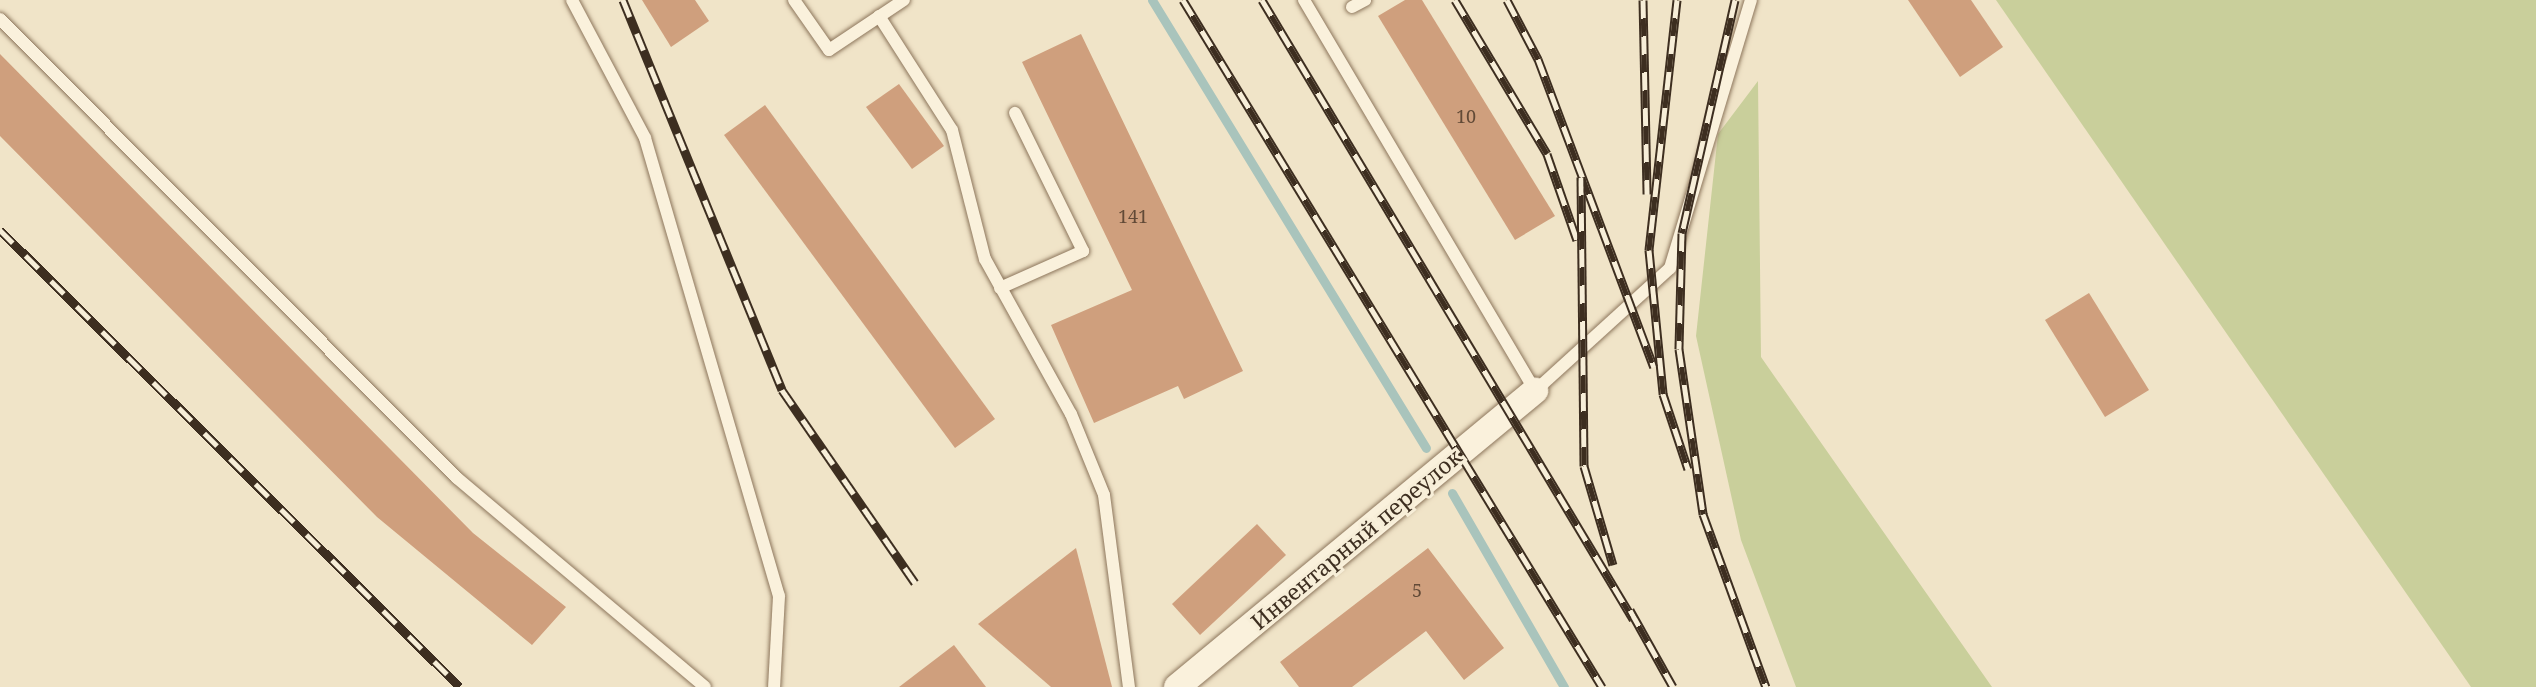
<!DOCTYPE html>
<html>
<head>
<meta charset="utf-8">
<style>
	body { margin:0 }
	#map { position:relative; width:2536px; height:687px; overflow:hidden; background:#f0e4c8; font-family:"Noto Serif",serif }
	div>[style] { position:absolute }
	.green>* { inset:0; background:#c9cf9b }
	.stream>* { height:9px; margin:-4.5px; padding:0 4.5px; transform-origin:4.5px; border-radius:4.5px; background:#a9c4bc }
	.building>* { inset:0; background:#cf9f7d }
	.roads { filter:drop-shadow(0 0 2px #8d765c) drop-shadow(0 0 2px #8d765c) }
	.service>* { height:12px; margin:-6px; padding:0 6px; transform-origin:6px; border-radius:6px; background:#faf1dc }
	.minor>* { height:26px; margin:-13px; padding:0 13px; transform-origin:13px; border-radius:13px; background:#faf1dc }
	.rail>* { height:9px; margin-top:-4.5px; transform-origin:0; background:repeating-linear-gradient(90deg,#f7eed8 0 18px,#3d2e20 0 36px); box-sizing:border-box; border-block:2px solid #3d2e20 }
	span { translate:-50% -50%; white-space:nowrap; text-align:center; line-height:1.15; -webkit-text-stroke:6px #f7eed8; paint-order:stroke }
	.number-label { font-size:18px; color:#624a37 }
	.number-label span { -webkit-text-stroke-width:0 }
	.street-label { font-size:22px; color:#3d2e20 }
</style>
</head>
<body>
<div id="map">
	<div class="green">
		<i style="clip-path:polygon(1996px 0,2536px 0,2536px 687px,2471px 687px)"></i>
		<i style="clip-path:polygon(1758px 81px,1761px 357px,1992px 687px,1796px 687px,1741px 540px,1696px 336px,1718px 134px)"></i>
	</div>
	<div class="stream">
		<i style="left:1152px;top:0;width:525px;rotate:58.55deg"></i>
		<i style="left:1452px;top:493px;width:224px;rotate:60deg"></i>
	</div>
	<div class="building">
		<i style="clip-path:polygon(642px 0,695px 0,709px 21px,671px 47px)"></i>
		<i style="clip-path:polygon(1405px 0,1422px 0,1555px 216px,1515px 240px,1378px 16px)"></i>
		<i style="clip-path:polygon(1908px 0,1971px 0,2003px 47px,1960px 77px)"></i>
		<i style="clip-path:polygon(1081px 34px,1243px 371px,1184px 399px,1178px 386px,1094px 423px,1051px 325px,1132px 290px,1022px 62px)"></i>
		<i style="clip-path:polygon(0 54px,473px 533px,566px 607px,532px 645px,377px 517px,0 136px)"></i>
		<i style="clip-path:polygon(899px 84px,944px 146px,912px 169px,866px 107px)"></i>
		<i style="clip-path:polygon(765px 105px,995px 419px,955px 448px,724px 135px)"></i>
		<i style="clip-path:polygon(2089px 293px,2149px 390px,2105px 417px,2045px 320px)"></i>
		<i style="clip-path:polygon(1257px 524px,1286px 555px,1200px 635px,1172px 604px)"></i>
		<i style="clip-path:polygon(1076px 548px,1112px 687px,1051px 687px,978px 624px)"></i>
		<i style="clip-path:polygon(1428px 548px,1504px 648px,1464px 680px,1426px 631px,1352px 687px,1299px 687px,1280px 662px)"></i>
		<i style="clip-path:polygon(954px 645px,986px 687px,899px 687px)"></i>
	</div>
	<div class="roads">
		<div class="service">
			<i style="left:572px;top:0;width:156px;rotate:62.1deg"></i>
			<i style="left:645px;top:138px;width:477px;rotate:73.7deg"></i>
			<i style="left:779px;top:596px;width:91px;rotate:93.1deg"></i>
			<i style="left:794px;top:0;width:61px;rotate:55deg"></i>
			<i style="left:829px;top:50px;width:90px;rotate:-33.7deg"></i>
			<i style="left:1304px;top:0;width:454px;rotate:59.4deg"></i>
			<i style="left:1535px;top:391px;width:183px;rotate:-42.3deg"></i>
			<i style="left:1670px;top:268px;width:280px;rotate:-73.2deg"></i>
			<i style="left:1352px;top:7px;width:15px;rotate:-28deg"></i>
			<i style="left:879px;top:16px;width:135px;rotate:57.4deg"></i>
			<i style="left:952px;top:130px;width:133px;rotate:75.7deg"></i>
			<i style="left:985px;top:259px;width:177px;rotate:61deg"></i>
			<i style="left:1071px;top:414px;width:87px;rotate:67.8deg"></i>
			<i style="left:1104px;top:495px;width:194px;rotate:82.6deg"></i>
			<i style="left:0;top:19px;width:648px;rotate:45.13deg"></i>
			<i style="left:457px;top:478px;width:324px;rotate:40.1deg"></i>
			<i style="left:1000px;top:288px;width:91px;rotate:-24deg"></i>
			<i style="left:1083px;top:251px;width:154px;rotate:-116.2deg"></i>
		</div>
		<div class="minor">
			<i style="left:1177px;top:687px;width:465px;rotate:-39.6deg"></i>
		</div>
	</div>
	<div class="rail">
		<i style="left:623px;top:0;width:421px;rotate:67.8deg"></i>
		<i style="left:782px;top:390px;width:234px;rotate:55.4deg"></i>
		<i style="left:1183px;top:0;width:805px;rotate:58.62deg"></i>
		<i style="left:1262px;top:0;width:722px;rotate:59.06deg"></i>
		<i style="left:1455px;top:0;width:179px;rotate:59.1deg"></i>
		<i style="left:1547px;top:154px;width:91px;rotate:70.8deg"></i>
		<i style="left:1507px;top:0;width:67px;rotate:62.3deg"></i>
		<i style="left:1538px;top:59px;width:329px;rotate:69.4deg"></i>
		<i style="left:1643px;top:0;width:194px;rotate:88.8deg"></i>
		<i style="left:1677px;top:0;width:252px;rotate:96.4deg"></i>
		<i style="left:1649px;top:250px;width:145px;rotate:84.4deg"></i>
		<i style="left:1663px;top:394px;width:79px;rotate:71.6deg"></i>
		<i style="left:1735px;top:0;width:239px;rotate:102.8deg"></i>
		<i style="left:1682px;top:233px;width:116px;rotate:91.5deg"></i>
		<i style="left:1679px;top:349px;width:167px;rotate:81.7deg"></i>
		<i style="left:1703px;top:514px;width:184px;rotate:70deg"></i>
		<i style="left:1581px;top:177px;width:289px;rotate:89.4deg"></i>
		<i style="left:1584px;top:466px;width:103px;rotate:73.7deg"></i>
		<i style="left:0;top:230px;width:648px;rotate:44.81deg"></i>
		<i style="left:1630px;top:610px;width:88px;rotate:60.8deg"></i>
	</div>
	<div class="number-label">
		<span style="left:1466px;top:116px">10</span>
		<span style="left:1133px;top:216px">141</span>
		<span style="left:1417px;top:590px">5</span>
	</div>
	<div class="street-label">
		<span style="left:1356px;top:539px;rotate:-40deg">Инвентарный переулок</span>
	</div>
</div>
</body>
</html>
